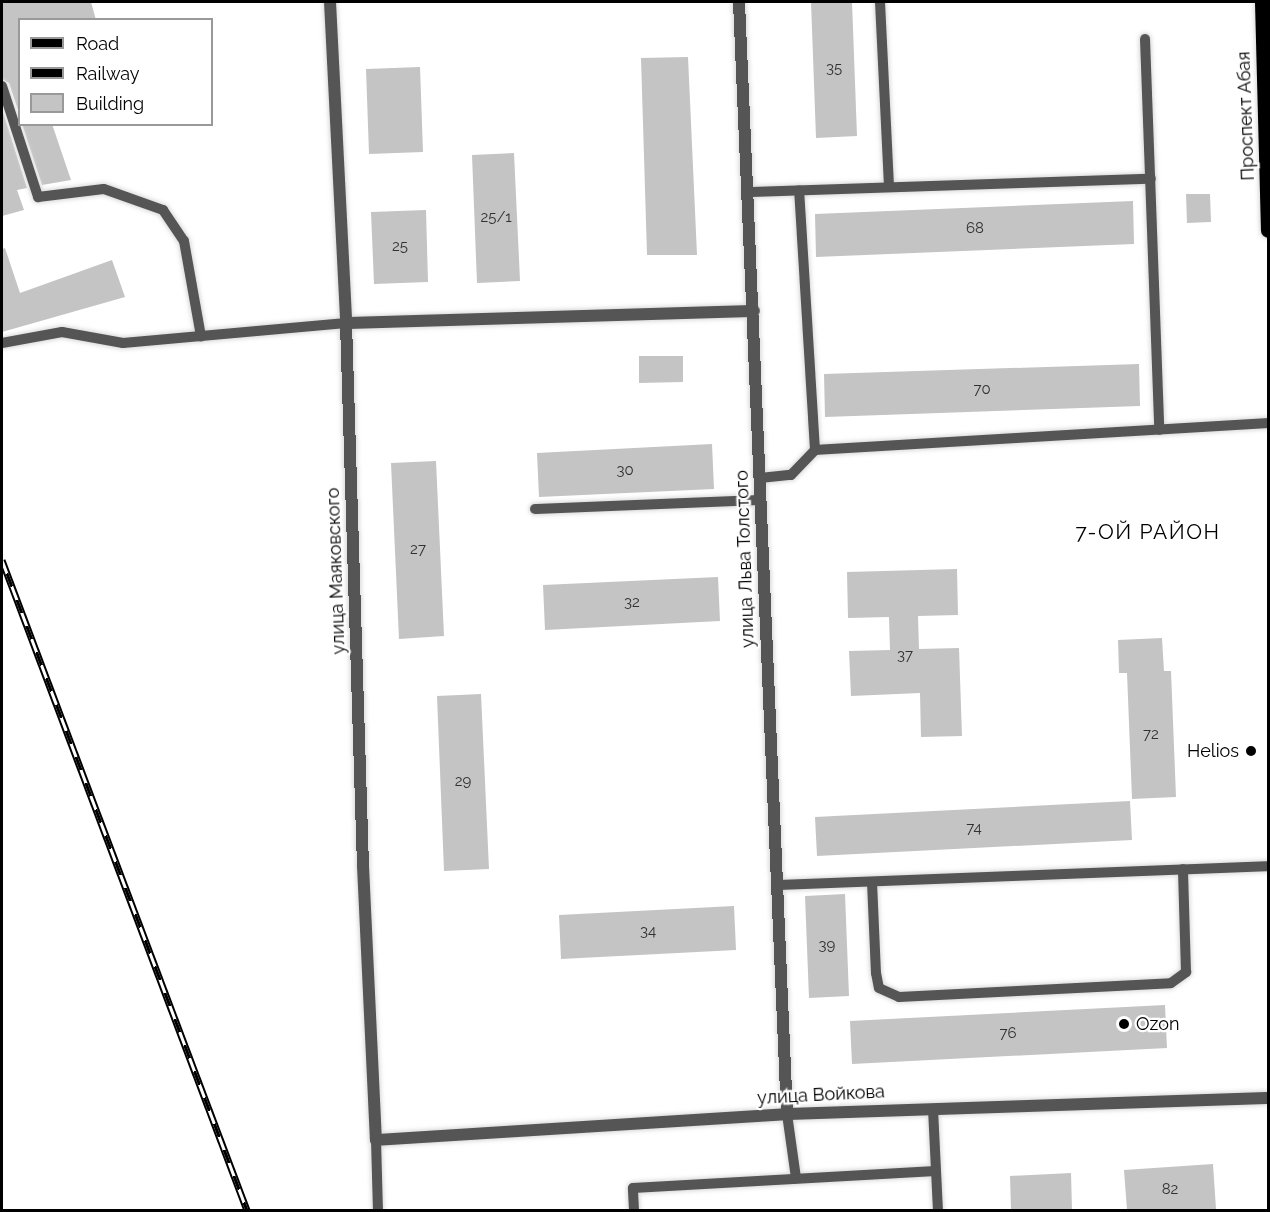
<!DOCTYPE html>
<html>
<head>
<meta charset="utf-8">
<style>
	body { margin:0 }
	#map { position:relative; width:1270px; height:1212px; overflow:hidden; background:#fff; font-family:Raleway,sans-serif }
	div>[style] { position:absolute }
	.building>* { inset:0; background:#c4c4c4 }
	.roads { filter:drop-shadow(0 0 2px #dbdbdb) drop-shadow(0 0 2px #dbdbdb) }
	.lane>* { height:10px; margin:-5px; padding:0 5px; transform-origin:5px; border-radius:5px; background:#555 }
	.street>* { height:12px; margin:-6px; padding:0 6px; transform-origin:6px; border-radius:6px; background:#555 }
	.primary>* { height:15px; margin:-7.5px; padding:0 7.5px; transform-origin:7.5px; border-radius:7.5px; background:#000 }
	.rail>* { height:7px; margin-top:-3.5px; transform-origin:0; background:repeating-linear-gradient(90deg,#fff 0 14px,#000 0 28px); box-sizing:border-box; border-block:2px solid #000 }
	.dots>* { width:16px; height:16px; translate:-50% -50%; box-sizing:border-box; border:3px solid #fff; border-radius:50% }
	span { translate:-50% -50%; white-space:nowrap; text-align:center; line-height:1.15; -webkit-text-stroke:4.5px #fff; paint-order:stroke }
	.number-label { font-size:15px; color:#313131 }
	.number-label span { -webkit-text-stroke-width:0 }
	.street-label { font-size:18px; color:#000 }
	.poi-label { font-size:18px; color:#000 }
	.right { translate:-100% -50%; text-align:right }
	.left { translate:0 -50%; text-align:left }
	.quarter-label { font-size:21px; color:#000; letter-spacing:1.5px }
	.frame { position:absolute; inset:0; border:3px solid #000; pointer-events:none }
	.legend { position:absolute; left:18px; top:18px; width:195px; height:108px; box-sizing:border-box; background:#fff; border:2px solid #999; margin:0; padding:8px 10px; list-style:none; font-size:18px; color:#000 }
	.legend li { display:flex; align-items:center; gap:12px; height:30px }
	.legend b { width:30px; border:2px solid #999 }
</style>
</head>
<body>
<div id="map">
	<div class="building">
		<i style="clip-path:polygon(2px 2px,91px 2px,96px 20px,20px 20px,20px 116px,9px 83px,2px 79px)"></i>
		<i style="clip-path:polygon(811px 2px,852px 2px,857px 136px,816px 138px)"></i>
		<i style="clip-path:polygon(688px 57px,697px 255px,647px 255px,641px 58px)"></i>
		<i style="clip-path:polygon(420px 67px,423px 152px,369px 154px,366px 69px)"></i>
		<i style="clip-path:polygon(2px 109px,27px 188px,17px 190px,24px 210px,2px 216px)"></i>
		<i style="clip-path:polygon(22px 124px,52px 124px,71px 180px,42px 185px)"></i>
		<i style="clip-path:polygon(514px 153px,520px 281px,477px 283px,472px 155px)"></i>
		<i style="clip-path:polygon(1186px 194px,1210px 194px,1211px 222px,1187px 223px)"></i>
		<i style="clip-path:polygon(1133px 201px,1134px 244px,816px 257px,815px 214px)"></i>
		<i style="clip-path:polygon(426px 210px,428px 282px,374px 284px,371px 212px)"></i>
		<i style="clip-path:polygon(5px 248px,20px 293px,112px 260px,125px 297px,2px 332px,2px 249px)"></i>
		<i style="clip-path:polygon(639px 356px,683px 356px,683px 382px,639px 383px)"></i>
		<i style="clip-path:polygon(1139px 364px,1140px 406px,825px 417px,824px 374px)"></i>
		<i style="clip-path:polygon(712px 444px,714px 489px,539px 497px,537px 453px)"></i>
		<i style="clip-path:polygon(436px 461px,444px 636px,399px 639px,391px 463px)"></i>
		<i style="clip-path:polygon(957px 569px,958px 615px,918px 616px,919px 649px,959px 648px,962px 736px,921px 737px,920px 693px,851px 696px,849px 651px,890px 650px,889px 617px,848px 618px,847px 572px)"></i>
		<i style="clip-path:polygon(718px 577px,720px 621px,545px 630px,543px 585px)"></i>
		<i style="clip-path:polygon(1162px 638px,1164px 671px,1171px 671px,1176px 797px,1132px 799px,1127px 673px,1119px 673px,1118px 640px)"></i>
		<i style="clip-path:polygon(481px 694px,489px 869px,444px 871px,437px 696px)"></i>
		<i style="clip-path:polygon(1130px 801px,1132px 840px,817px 856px,815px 817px)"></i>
		<i style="clip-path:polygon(845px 894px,849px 996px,809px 998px,805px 896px)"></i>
		<i style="clip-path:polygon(734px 906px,736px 950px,561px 959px,559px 915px)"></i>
		<i style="clip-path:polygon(1165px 1005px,1167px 1048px,852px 1064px,850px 1021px)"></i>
		<i style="clip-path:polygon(1213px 1164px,1216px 1209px,1127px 1210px,1124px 1170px)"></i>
		<i style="clip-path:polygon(1071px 1173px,1072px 1210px,1011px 1210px,1010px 1176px)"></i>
	</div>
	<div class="roads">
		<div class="lane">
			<i style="left:880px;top:2px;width:185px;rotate:87.2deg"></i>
			<i style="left:1145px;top:39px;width:391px;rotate:87.9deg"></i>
			<i style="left:2px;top:86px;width:117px;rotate:72deg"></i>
			<i style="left:38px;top:197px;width:66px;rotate:-6.9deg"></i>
			<i style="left:104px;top:189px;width:63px;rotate:19.6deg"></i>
			<i style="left:163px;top:210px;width:37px;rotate:56deg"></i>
			<i style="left:184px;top:241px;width:97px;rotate:79.9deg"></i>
			<i style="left:749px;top:192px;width:402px;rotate:-1.9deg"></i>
			<i style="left:2px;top:343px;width:61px;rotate:-10.4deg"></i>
			<i style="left:62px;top:332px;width:62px;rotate:10.2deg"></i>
			<i style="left:123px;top:343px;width:224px;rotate:-5.1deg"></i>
			<i style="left:815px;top:450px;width:454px;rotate:-3.4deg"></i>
			<i style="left:760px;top:478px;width:31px;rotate:-6deg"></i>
			<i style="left:791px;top:475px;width:35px;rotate:-46deg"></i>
			<i style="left:815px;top:450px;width:260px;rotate:-93.5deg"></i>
			<i style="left:535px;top:509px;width:226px;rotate:-2.3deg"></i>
			<i style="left:872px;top:882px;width:91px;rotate:87.5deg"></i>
			<i style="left:876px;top:973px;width:15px;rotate:79deg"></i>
			<i style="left:879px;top:988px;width:22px;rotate:24deg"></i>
			<i style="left:899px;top:997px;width:272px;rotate:-2.9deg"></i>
			<i style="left:1171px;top:983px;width:19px;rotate:-36deg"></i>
			<i style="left:1186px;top:972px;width:103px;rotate:-91.7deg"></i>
			<i style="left:777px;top:885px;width:491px;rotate:-2.2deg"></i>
			<i style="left:933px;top:1109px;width:101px;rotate:87.2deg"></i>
			<i style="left:787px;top:1114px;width:65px;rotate:82deg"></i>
			<i style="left:376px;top:1140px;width:70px;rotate:88.4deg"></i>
			<i style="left:634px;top:1210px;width:22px;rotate:-93deg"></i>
			<i style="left:633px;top:1188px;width:303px;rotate:-3.2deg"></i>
		</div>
		<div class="street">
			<i style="left:330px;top:2px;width:321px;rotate:87.1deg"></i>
			<i style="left:346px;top:323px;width:543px;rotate:88.21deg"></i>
			<i style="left:363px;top:866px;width:274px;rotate:87.3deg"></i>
			<i style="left:376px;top:1140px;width:412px;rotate:-3.6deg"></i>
			<i style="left:787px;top:1114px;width:481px;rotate:-1.9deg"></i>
			<i style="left:739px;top:2px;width:1113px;rotate:87.53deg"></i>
			<i style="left:346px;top:323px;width:408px;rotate:-1.7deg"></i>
		</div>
		<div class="primary">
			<i style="left:1262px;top:2px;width:228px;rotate:88.5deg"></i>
		</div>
	</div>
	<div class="rail">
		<i style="left:2px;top:560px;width:695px;rotate:69.35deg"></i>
	</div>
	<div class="dots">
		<i style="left:1251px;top:751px;background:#000"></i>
		<i style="left:1124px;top:1024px;background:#000"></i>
	</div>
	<div class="number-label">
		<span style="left:834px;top:69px">35</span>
		<span style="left:496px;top:218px">25/1</span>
		<span style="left:975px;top:229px">68</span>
		<span style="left:400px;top:247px">25</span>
		<span style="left:982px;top:390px">70</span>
		<span style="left:625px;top:471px">30</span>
		<span style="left:418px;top:550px">27</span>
		<span style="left:632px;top:603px">32</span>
		<span style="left:905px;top:656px">37</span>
		<span style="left:1151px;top:735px">72</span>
		<span style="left:463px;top:782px">29</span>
		<span style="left:974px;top:829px">74</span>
		<span style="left:648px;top:932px">34</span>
		<span style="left:827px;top:946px">39</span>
		<span style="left:1008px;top:1034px">76</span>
		<span style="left:1170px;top:1190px">82</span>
	</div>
	<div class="street-label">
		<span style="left:1246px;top:116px;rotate:-92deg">Проспект Абая</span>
		<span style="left:745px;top:559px;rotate:-92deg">улица Льва Толстого</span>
		<span style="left:336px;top:571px;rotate:-92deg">улица Маяковского</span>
		<span style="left:821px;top:1095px;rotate:-3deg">улица Войкова</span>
	</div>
	<div class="poi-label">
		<span class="right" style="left:1239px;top:751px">Helios</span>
		<span class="left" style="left:1136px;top:1024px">Ozon</span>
	</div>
	<div class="quarter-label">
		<span style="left:1148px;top:532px">7-ОЙ РАЙОН</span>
	</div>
	<div class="frame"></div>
	<ul class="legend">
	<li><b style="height:8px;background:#000"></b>Road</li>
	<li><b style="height:8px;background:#000"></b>Railway</li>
	<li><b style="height:16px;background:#c4c4c4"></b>Building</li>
	</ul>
</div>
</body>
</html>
